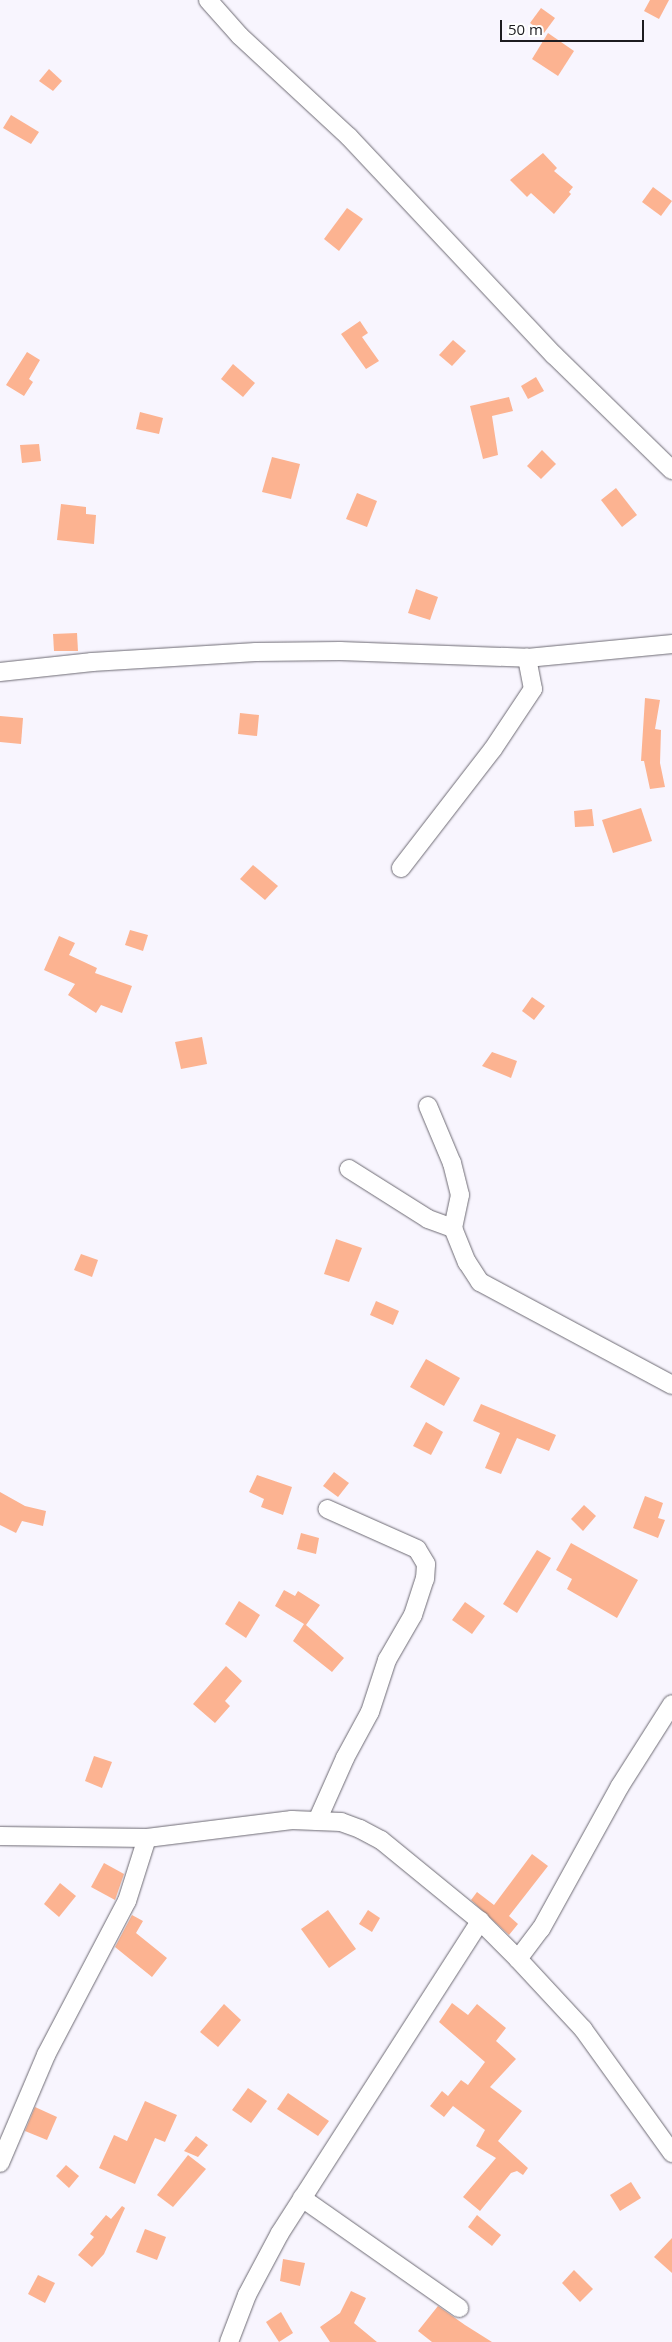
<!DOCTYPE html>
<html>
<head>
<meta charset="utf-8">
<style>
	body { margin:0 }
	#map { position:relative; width:672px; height:2342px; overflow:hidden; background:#f8f5fe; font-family:"Open Sans",sans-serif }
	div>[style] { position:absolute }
	.building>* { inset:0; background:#fcb391 }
	.roads { filter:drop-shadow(0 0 1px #6d6a73) drop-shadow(0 0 1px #6d6a73) }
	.minor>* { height:18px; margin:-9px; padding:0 9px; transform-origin:9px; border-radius:9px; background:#fff }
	span { translate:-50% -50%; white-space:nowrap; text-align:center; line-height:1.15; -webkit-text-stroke:4px #fff; paint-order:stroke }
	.scale { position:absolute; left:500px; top:20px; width:144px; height:22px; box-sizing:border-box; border:2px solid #1d1c20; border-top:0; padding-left:6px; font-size:15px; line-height:18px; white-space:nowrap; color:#1d1c20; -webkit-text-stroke:4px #fff; paint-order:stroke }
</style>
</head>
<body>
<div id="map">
	<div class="building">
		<i style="clip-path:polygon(650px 0,669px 0,659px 19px,644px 11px)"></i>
		<i style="clip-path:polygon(541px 8px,555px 18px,544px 33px,530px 23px)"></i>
		<i style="clip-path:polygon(548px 33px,574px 51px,558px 76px,532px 59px)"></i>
		<i style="clip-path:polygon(49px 69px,62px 81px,53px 91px,39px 81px)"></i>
		<i style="clip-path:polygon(11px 115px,39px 132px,31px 144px,3px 128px)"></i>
		<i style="clip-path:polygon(543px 153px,557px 168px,554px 171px,573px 187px,569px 192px,571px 194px,554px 214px,531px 193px,527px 197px,510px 180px)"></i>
		<i style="clip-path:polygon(653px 187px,672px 201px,661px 216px,642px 202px)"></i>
		<i style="clip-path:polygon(347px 208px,363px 219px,339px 251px,324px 239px)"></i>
		<i style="clip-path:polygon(360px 321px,368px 333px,362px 337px,379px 361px,366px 369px,341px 334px)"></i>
		<i style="clip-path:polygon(453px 340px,466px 351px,452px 366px,439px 355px)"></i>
		<i style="clip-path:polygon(27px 352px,40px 360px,29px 379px,33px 382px,24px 396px,6px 385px)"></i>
		<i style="clip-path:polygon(233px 364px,255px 383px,243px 397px,221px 379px)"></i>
		<i style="clip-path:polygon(536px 377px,544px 391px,528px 399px,521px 386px)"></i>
		<i style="clip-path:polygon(509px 397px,513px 411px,492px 416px,498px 455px,483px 459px,470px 406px)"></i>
		<i style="clip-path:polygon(140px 412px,163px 418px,159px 434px,136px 429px)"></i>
		<i style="clip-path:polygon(39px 444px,41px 461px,22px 463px,20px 445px)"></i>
		<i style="clip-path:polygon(542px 450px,556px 464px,541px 479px,527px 466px)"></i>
		<i style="clip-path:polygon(272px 457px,300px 464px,291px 499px,262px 492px)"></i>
		<i style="clip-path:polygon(616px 488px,637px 515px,622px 527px,601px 500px)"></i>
		<i style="clip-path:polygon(357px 493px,377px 501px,367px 527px,346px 519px)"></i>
		<i style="clip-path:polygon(61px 504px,86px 507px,86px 514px,96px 515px,94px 544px,57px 540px)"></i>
		<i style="clip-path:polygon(416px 589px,438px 597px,430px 620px,408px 613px)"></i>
		<i style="clip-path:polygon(77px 633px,78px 651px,54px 651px,53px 634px)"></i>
		<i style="clip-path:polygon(645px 698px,660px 700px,655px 729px,661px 730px,660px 763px,665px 787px,650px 789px,644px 761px,641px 761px)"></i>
		<i style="clip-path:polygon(240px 713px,259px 715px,257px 736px,238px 734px)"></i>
		<i style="clip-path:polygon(0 716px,23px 718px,21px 744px,0 742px)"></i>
		<i style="clip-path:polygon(641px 808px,652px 841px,613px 853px,602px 820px)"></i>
		<i style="clip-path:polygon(592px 809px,594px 826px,575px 827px,574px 811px)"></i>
		<i style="clip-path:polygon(253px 865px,278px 886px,265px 900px,240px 879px)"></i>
		<i style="clip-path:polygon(130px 930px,148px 935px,143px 951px,125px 945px)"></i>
		<i style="clip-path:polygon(59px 936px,75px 943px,69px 955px,97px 968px,95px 973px,132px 986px,122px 1013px,101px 1005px,96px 1013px,68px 995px,75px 984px,44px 970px)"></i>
		<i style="clip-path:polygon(532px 997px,545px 1006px,534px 1020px,522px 1011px)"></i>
		<i style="clip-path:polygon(202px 1037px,207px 1064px,181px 1069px,175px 1042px)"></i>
		<i style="clip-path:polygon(492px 1052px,517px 1061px,511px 1078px,482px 1066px)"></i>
		<i style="clip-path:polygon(336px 1239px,362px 1248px,349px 1282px,324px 1274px)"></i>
		<i style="clip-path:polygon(81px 1254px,98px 1260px,92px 1277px,74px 1270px)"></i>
		<i style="clip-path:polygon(376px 1301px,399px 1311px,393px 1325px,370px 1315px)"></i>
		<i style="clip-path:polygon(426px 1359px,460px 1378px,444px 1406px,410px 1387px)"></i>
		<i style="clip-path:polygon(481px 1404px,556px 1435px,549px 1451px,517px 1438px,501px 1474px,485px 1468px,500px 1433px,473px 1421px)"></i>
		<i style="clip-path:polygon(426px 1422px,443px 1432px,431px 1455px,413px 1446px)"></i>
		<i style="clip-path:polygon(334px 1472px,349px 1483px,338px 1497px,323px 1486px)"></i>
		<i style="clip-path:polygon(257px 1475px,292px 1487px,283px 1515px,261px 1507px,264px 1499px,249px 1492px)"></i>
		<i style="clip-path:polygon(0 1492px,25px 1506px,46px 1511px,43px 1526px,22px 1521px,16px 1533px,0 1525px)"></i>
		<i style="clip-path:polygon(645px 1496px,663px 1503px,658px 1518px,665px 1520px,658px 1538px,633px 1528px)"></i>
		<i style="clip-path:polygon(584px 1505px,596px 1516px,583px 1531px,571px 1519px)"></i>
		<i style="clip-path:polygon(301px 1533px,319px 1538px,316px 1554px,297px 1549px)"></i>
		<i style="clip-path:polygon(571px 1543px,638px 1580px,617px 1618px,567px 1589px,572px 1579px,556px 1570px)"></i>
		<i style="clip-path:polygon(537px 1550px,551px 1558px,517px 1613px,503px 1604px)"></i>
		<i style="clip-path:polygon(284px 1590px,295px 1596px,298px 1591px,320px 1605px,306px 1625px,344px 1658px,332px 1672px,293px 1641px,304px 1624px,275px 1606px)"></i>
		<i style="clip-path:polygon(239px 1601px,260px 1615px,246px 1638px,225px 1624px)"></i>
		<i style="clip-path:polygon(465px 1602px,485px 1616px,472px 1634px,452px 1620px)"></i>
		<i style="clip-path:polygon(226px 1666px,242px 1681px,225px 1701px,230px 1706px,215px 1723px,193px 1704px)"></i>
		<i style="clip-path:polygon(94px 1756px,112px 1762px,102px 1788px,85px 1781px)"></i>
		<i style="clip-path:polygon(532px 1854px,548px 1866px,509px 1916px,518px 1924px,509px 1935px,471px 1900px,477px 1892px,494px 1905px)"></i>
		<i style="clip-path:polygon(104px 1863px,124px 1874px,115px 1900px,91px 1887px)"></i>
		<i style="clip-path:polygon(60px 1883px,76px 1896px,59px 1917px,44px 1904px)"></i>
		<i style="clip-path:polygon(328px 1910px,356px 1949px,329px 1968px,301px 1929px)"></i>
		<i style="clip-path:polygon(368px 1910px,380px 1918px,372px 1932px,359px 1924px)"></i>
		<i style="clip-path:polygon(132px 1915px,143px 1921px,136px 1933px,167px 1958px,152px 1977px,115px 1947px)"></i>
		<i style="clip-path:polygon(452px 2003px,468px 2015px,477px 2004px,506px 2028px,496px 2041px,516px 2059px,490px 2087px,522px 2111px,498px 2141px,528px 2168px,523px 2175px,517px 2171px,511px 2173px,480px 2211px,463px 2197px,496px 2158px,476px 2146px,485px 2130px,453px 2106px,444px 2117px,430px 2106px,442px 2091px,448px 2096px,461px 2080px,468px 2085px,485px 2062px,439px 2022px)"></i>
		<i style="clip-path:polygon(224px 2004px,241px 2020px,218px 2047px,200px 2032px)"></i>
		<i style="clip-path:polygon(248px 2088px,267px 2101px,251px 2123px,232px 2110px)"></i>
		<i style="clip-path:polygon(288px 2093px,329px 2121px,318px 2136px,277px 2109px)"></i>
		<i style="clip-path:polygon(145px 2101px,177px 2115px,165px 2142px,155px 2138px,135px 2184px,99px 2168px,114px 2135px,127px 2141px)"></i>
		<i style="clip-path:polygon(35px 2107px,57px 2117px,47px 2140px,25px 2131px)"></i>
		<i style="clip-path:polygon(196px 2136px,208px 2145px,198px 2157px,184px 2151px)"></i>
		<i style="clip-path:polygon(188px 2155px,206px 2169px,173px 2207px,157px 2195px)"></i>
		<i style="clip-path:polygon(66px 2165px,79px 2176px,69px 2188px,56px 2176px)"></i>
		<i style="clip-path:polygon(631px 2182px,641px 2198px,620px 2211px,610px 2195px)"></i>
		<i style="clip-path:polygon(122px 2206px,125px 2208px,104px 2254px,92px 2267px,78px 2255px,94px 2237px,90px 2234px,106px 2215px,111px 2219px)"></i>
		<i style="clip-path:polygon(477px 2215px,501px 2235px,492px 2246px,468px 2227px)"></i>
		<i style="clip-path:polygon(145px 2229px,166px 2237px,157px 2260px,136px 2252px)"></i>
		<i style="clip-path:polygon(672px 2238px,672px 2273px,654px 2257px)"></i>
		<i style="clip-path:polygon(283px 2259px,305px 2263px,300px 2286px,280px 2281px)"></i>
		<i style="clip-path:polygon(574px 2270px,593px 2289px,580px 2302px,562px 2283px)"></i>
		<i style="clip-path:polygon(38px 2275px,55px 2283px,45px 2303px,28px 2294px)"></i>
		<i style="clip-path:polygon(351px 2291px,366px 2298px,354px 2323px,377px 2342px,330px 2342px,320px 2327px,340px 2313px)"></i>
		<i style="clip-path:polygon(438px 2306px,465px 2325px,492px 2342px,432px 2342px,418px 2331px)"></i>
		<i style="clip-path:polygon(281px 2312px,293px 2333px,279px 2342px,266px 2322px)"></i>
	</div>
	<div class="roads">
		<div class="minor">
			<i style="left:208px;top:0;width:48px;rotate:48.4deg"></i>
			<i style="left:240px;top:36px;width:149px;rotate:42.8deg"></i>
			<i style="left:349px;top:137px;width:299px;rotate:46.8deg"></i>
			<i style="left:554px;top:355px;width:165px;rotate:44.3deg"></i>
			<i style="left:0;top:672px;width:93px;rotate:-6.2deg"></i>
			<i style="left:92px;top:662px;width:164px;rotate:-3.5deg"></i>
			<i style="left:256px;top:652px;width:84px;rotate:-0.7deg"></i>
			<i style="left:340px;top:651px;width:187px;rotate:2.1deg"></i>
			<i style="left:527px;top:658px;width:146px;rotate:-5.5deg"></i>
			<i style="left:401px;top:868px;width:150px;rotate:-52.3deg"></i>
			<i style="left:493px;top:749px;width:72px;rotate:-56.3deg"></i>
			<i style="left:533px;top:689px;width:32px;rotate:-101deg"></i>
			<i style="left:428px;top:1106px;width:62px;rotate:67.2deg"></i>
			<i style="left:452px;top:1163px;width:33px;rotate:76deg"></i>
			<i style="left:460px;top:1195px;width:34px;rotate:102deg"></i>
			<i style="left:453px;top:1228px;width:37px;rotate:68deg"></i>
			<i style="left:467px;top:1262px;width:24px;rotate:57deg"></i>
			<i style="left:480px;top:1282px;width:218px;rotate:28.2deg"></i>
			<i style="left:349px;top:1169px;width:93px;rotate:32.3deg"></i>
			<i style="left:428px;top:1219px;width:27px;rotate:20deg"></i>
			<i style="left:317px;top:1821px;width:69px;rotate:-66deg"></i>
			<i style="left:345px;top:1758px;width:52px;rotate:-61.5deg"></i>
			<i style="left:370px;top:1712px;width:55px;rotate:-71.9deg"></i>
			<i style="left:387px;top:1660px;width:52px;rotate:-60deg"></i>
			<i style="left:413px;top:1615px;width:38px;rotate:-72deg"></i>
			<i style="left:425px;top:1579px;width:15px;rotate:-86deg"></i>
			<i style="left:426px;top:1564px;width:17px;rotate:-121deg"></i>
			<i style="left:417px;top:1549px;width:98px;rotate:-156deg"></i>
			<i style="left:0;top:1836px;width:147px;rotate:0.8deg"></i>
			<i style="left:147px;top:1838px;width:146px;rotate:-7.1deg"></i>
			<i style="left:292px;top:1820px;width:49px;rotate:2.3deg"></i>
			<i style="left:341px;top:1822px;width:20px;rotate:20deg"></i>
			<i style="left:360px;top:1829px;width:24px;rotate:28deg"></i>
			<i style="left:381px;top:1840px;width:128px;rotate:39.3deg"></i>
			<i style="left:480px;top:1921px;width:54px;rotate:45deg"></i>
			<i style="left:518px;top:1959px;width:96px;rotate:47.1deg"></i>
			<i style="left:583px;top:2029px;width:153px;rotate:54.3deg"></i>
			<i style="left:518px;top:1959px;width:38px;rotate:-53deg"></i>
			<i style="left:541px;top:1929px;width:163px;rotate:-61.1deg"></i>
			<i style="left:620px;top:1786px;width:97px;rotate:-57.6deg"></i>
			<i style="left:0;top:2163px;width:117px;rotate:-66.9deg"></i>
			<i style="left:46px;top:2055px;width:174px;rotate:-62.3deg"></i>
			<i style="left:127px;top:1901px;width:66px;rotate:-72.4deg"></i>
			<i style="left:302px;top:2198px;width:192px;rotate:35deg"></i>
			<i style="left:229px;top:2342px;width:50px;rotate:-69deg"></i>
			<i style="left:247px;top:2295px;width:70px;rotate:-62deg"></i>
			<i style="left:280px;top:2233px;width:371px;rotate:-57.3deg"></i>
		</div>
	</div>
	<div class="scale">50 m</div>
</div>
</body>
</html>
